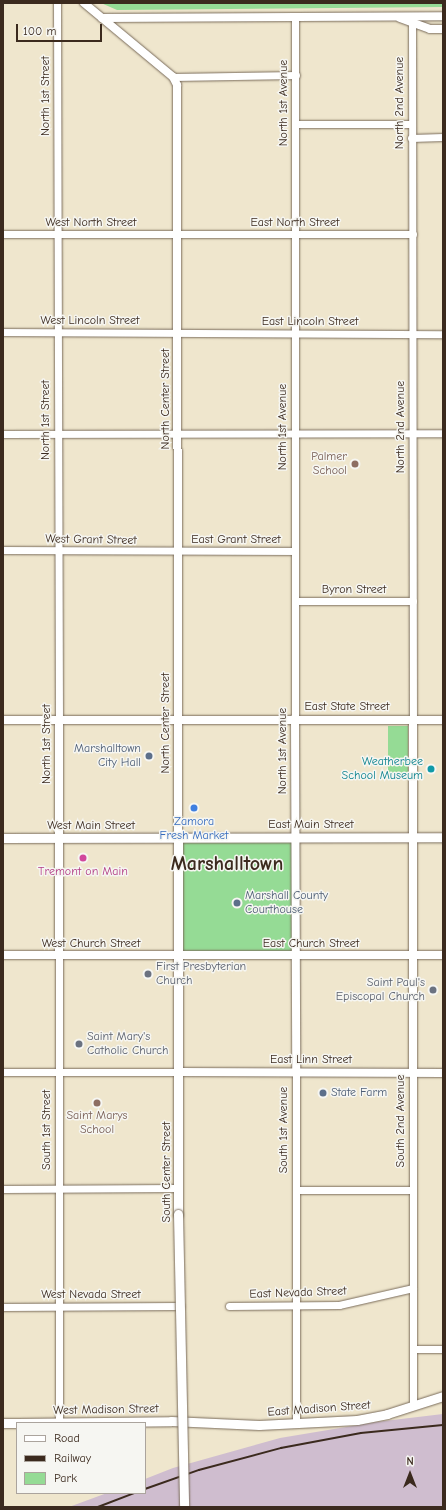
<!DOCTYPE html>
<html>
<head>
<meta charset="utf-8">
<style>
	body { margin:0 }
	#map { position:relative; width:446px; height:1510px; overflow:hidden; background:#efe6cd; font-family:"Comic Neue",sans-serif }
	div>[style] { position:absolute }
	.industrial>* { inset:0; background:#cfbdcf }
	.green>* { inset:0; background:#95db95 }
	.roads { filter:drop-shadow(0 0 1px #7a6c5b) drop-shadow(0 0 1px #7a6c5b) }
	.minor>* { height:7px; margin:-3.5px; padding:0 3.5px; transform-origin:3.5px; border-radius:3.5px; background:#fff }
	.tertiary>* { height:8px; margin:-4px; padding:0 4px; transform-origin:4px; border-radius:4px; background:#fff }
	.secondary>* { height:9px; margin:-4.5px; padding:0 4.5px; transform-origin:4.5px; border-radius:4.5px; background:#fff }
	.rail>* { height:1.5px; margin:-0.75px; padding:0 0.75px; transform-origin:0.75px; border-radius:0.75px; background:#3b2a1e }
	.bridges { filter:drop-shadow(0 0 1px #7a6c5b) drop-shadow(0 0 1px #7a6c5b) }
	.secondary-bridge>* { height:9px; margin:-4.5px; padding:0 4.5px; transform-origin:4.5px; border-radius:4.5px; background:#fff }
	.dots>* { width:11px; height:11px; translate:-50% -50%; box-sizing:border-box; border:2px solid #f6f6f2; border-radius:50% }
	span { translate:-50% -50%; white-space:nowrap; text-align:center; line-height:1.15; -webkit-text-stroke:3px #f6f6f2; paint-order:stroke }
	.street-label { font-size:12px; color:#3b2a1e }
	.education-label { font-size:12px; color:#785e54 }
	.right { translate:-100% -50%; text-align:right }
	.service-label { font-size:12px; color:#4e5e75 }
	.left { translate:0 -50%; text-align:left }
	.culture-label { font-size:12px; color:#0d838f }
	.shop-label { font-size:12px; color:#366cbe }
	.hotel-label { font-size:12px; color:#b23c85 }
	.worship-label { font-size:12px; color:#5b616d }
	.town-label { font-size:20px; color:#3b2a1e; font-weight:700 }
	.frame { position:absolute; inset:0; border:4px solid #3b2a1e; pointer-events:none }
	.legend { position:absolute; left:16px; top:1422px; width:130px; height:72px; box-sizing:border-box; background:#f6f6f2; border:1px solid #aba49d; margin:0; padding:5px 7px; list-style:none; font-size:12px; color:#3b2a1e }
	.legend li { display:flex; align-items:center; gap:8px; height:20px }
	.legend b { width:20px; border:1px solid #aba49d }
	.north { position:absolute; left:390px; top:1454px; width:40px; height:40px; -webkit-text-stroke:3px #f6f6f2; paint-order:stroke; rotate:0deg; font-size:11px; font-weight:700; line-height:16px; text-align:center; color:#3b2a1e }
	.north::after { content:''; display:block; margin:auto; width:14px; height:18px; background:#3b2a1e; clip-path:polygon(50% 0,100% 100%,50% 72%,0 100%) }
	.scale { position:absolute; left:16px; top:24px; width:86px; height:18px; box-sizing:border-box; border:2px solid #3b2a1e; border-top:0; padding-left:5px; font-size:12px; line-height:14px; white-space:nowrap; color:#3b2a1e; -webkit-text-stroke:3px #f6f6f2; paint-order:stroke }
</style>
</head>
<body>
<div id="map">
	<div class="industrial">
		<i style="clip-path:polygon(443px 1414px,443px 1507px,69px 1507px,107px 1493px,145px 1493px,145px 1479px,173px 1468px,280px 1438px,376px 1422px)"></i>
	</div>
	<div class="green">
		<i style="clip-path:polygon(101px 3px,443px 3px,443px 7px,117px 10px)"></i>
		<i style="clip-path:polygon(388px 726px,408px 726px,408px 775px,388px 775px)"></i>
		<i style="clip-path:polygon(295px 837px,296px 956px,178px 957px,178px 838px)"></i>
	</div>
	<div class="roads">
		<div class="minor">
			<i style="left:57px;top:3px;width:716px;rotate:89.84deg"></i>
			<i style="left:412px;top:18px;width:701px;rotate:89.92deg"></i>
			<i style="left:173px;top:77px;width:123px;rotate:-0.9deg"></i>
			<i style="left:296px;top:124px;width:115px"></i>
			<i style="left:411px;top:138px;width:32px;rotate:-2deg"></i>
			<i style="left:3px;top:234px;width:410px"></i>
			<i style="left:3px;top:332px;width:440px;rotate:0.3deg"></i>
			<i style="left:3px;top:434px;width:440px;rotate:-0.1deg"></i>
			<i style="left:3px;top:550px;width:292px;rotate:0.2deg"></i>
			<i style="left:295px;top:601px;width:118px"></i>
			<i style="left:295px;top:718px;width:701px;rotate:-90deg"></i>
			<i style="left:59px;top:955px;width:467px;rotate:90deg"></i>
			<i style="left:3px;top:1072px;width:176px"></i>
			<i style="left:296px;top:1072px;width:351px;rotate:90deg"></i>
			<i style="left:413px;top:1073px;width:332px;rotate:90deg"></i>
			<i style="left:3px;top:1189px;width:175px;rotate:-0.3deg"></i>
			<i style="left:296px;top:1190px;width:117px"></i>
			<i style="left:229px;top:1306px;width:110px;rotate:-0.5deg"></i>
			<i style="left:339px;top:1305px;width:76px;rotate:-12.9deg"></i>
			<i style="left:3px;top:1307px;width:177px;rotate:-0.3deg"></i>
			<i style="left:413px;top:1349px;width:30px"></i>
		</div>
		<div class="tertiary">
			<i style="left:84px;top:3px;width:116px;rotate:39.7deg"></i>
			<i style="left:173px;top:77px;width:9px;rotate:63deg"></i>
			<i style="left:177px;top:85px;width:753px;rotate:89.92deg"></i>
			<i style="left:102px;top:18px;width:341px;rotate:-0.3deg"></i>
			<i style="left:400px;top:18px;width:32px;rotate:20deg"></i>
			<i style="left:430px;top:29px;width:13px"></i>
			<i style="left:295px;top:718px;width:354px;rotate:89.8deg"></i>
			<i style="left:59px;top:719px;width:236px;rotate:90deg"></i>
			<i style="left:413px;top:719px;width:354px;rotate:90deg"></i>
			<i style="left:3px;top:720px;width:440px"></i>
			<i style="left:3px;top:955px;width:440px"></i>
			<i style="left:179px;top:1072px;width:264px;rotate:0.2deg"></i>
		</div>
		<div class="secondary">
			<i style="left:3px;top:838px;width:440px;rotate:-0.1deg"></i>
			<i style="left:178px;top:838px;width:376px;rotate:90deg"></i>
			<i style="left:3px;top:1423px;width:14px"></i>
			<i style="left:18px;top:1423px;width:153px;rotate:-0.7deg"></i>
			<i style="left:171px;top:1421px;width:88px;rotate:2.6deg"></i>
			<i style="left:259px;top:1425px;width:98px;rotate:-2.9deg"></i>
			<i style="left:357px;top:1420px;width:31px;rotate:-11deg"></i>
			<i style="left:387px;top:1414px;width:59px;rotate:-17.8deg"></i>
		</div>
	</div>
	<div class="rail">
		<i style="left:145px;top:1489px;width:57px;rotate:-19.4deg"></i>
		<i style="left:199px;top:1470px;width:85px;rotate:-15deg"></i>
		<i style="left:281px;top:1448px;width:81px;rotate:-10.6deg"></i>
		<i style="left:361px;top:1433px;width:82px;rotate:-5.6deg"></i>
		<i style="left:98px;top:1507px;width:39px;rotate:-21deg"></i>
	</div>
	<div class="bridges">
		<div class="secondary-bridge">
			<i style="left:178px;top:1214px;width:293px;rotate:88.8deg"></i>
		</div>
	</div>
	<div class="dots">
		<i style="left:355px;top:464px;background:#8d6e63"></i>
		<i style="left:149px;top:756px;background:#5c6f8a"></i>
		<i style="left:431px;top:769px;background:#0f9aa8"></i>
		<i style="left:194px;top:808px;background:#3f7fe0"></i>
		<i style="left:83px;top:858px;background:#d1479c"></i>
		<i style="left:237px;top:903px;background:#5c6f8a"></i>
		<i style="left:148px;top:974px;background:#6b7280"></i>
		<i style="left:433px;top:990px;background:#6b7280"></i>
		<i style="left:79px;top:1044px;background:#6b7280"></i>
		<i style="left:323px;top:1093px;background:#5c6f8a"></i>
		<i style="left:97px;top:1103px;background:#8d6e63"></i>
	</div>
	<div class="street-label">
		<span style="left:46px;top:96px;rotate:-90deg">North 1st Street</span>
		<span style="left:284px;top:103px;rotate:-90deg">North 1st Avenue</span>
		<span style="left:400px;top:103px;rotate:-90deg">North 2nd Avenue</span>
		<span style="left:91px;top:223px">West North Street</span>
		<span style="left:295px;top:223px">East North Street</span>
		<span style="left:90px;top:321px">West Lincoln Street</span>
		<span style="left:310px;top:322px">East Lincoln Street</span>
		<span style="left:166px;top:399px;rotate:-90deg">North Center Street</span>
		<span style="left:46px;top:420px;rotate:-90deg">North 1st Street</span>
		<span style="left:283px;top:427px;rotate:-90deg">North 1st Avenue</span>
		<span style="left:401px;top:427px;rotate:-90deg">North 2nd Avenue</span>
		<span style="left:91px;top:540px;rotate:1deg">West Grant Street</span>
		<span style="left:236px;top:540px">East Grant Street</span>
		<span style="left:354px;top:590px">Byron Street</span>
		<span style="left:347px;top:707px">East State Street</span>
		<span style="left:166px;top:723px;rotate:-90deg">North Center Street</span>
		<span style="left:47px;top:744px;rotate:-90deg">North 1st Street</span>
		<span style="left:283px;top:751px;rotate:-90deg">North 1st Avenue</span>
		<span style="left:311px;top:825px">East Main Street</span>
		<span style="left:91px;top:826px">West Main Street</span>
		<span style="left:91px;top:944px">West Church Street</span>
		<span style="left:311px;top:944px">East Church Street</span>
		<span style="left:311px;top:1060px">East Linn Street</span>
		<span style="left:401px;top:1121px;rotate:-90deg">South 2nd Avenue</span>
		<span style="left:47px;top:1130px;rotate:-90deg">South 1st Street</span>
		<span style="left:284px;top:1130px;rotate:-90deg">South 1st Avenue</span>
		<span style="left:167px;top:1172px;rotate:-90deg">South Center Street</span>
		<span style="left:298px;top:1293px;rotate:-2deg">East Nevada Street</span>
		<span style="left:91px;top:1295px">West Nevada Street</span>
		<span style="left:319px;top:1409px;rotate:-4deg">East Madison Street</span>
		<span style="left:106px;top:1410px;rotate:-1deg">West Madison Street</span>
	</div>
	<div class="education-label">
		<span class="right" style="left:347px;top:464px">Palmer<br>School</span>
		<span style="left:97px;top:1123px">Saint Marys<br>School</span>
	</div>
	<div class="service-label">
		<span class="right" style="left:141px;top:756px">Marshalltown<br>City Hall</span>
		<span class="left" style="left:245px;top:903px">Marshall County<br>Courthouse</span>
		<span class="left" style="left:331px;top:1093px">State Farm</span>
	</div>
	<div class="culture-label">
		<span class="right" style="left:423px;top:769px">Weatherbee<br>School Museum</span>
	</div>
	<div class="shop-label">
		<span style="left:194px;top:829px">Zamora<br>Fresh Market</span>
	</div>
	<div class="hotel-label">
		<span style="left:83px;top:872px">Tremont on Main</span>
	</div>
	<div class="worship-label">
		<span class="left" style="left:156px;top:974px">First Presbyterian<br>Church</span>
		<span class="right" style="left:425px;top:990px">Saint Paul's<br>Episcopal Church</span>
		<span class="left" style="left:87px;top:1044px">Saint Mary's<br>Catholic Church</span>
	</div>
	<div class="town-label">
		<span style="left:227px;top:863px">Marshalltown</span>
	</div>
	<div class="frame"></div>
	<ul class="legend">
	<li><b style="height:5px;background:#fff"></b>Road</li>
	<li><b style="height:5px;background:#3b2a1e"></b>Railway</li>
	<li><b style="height:11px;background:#95db95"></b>Park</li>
	</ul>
	<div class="north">N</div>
	<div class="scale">100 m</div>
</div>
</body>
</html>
